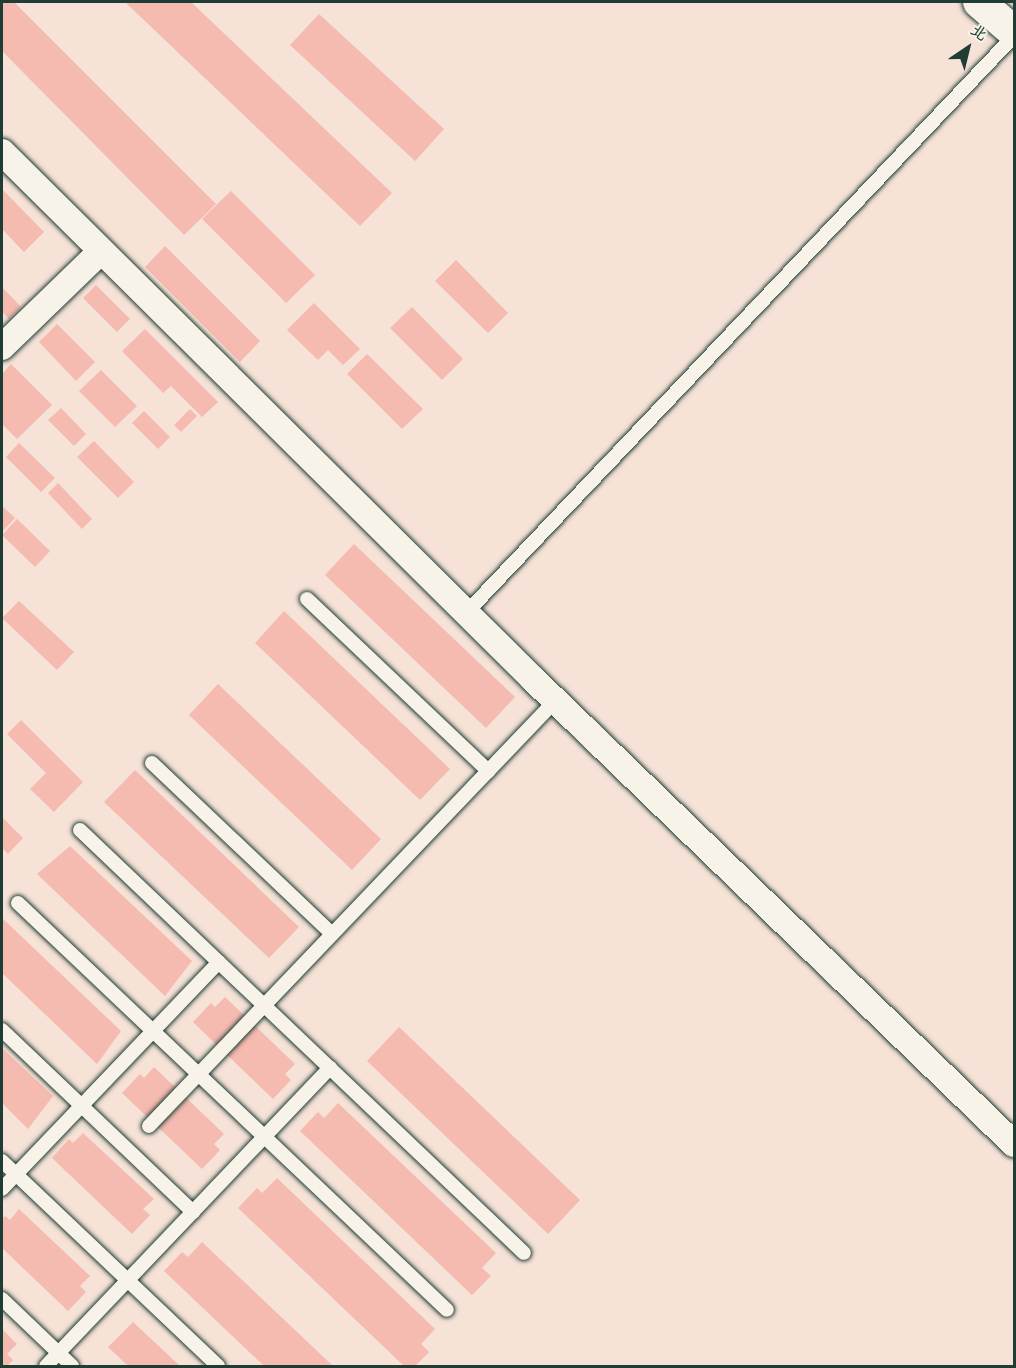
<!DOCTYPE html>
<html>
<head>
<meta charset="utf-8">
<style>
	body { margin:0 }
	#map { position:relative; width:1016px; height:1368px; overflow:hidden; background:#f6e2d7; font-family:"Indie Flower","LXGW WenKai TC",sans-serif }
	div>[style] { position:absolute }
	.building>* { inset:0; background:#f5bab0 }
	.roads { filter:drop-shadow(0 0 2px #1f3d34) drop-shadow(0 0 2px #1f3d34) }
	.service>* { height:14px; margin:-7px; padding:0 7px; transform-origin:7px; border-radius:7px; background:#f7f3e8 }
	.minor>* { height:26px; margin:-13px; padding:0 13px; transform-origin:13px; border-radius:13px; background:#f7f3e8 }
	.tertiary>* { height:32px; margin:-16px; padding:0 16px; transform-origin:16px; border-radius:16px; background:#f7f3e8 }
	span { translate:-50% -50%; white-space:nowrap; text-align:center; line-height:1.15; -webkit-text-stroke:5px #f7f3e8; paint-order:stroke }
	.frame { position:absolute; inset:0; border:3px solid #1f3d34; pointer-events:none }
	.north { position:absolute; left:938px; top:18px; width:60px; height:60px; -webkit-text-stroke:4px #f7f3e8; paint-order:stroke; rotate:35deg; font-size:16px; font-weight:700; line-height:24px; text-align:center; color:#1f3d34 }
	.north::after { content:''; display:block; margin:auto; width:21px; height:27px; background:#1f3d34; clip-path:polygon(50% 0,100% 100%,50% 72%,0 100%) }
</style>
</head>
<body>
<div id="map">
	<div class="building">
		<i style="clip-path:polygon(2px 2px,14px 2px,216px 204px,184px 235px,2px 51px)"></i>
		<i style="clip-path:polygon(125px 2px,191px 2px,392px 193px,360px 226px)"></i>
		<i style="clip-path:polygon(319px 14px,444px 129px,415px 161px,290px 45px)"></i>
		<i style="clip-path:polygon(2px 189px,44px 232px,24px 252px,2px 229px)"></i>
		<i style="clip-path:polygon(231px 191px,315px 275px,286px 303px,202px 219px)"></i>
		<i style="clip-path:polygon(165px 246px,260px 341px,240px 362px,145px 267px)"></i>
		<i style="clip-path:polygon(456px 260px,508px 313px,488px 333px,435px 281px)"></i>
		<i style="clip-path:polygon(96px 285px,130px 319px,117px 332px,83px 298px)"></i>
		<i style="clip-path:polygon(2px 287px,21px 307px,9px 319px,2px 312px)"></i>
		<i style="clip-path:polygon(314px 303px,360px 349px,343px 365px,328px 350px,318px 360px,287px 330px)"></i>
		<i style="clip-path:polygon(412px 307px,463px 359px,442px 380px,390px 328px)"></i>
		<i style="clip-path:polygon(57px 324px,95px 362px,76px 381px,39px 342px)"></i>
		<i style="clip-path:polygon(145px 329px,218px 402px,202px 417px,171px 386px,163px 393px,122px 351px)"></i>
		<i style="clip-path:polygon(367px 354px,423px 409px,402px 429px,347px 374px)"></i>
		<i style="clip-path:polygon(11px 364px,52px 405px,17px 439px,2px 424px,2px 374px)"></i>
		<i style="clip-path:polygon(101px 370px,137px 406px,115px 427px,79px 391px)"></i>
		<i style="clip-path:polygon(61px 408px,86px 434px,74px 446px,48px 420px)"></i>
		<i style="clip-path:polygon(190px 409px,197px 416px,181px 432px,174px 425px)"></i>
		<i style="clip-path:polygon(144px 411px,170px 437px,158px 449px,132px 423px)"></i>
		<i style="clip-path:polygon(94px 441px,134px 482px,118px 498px,77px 457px)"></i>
		<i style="clip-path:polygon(19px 443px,55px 478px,41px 492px,6px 457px)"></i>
		<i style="clip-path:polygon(58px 483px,92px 519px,82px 529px,48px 493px)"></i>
		<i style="clip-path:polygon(2px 506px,15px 518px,2px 532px)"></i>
		<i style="clip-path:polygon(17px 519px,50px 551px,35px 567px,2px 535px)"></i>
		<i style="clip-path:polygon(354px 544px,515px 697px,486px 728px,325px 575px)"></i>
		<i style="clip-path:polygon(19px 601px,74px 652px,57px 670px,2px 618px)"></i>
		<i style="clip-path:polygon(284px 611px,450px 769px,420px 800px,255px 643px)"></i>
		<i style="clip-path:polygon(218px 684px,381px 839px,352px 870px,189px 715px)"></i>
		<i style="clip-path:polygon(21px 720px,83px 782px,54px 812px,30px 789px,46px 773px,7px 734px)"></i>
		<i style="clip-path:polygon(135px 770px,299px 927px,269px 958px,104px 802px)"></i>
		<i style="clip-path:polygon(2px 817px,23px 838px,8px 854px,2px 848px)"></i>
		<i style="clip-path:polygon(70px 846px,192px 961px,165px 996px,37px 874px)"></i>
		<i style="clip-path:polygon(2px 918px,121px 1031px,97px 1064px,2px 973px)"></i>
		<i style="clip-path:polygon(225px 997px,295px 1064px,285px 1074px,291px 1080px,273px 1099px,193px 1022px,211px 1003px,215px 1007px)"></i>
		<i style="clip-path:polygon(399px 1027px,580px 1200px,548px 1234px,367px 1061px)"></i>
		<i style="clip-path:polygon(2px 1048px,53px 1096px,28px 1129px,2px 1103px)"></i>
		<i style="clip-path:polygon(154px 1067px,224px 1134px,214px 1144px,220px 1150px,202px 1169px,122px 1093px,140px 1074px,144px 1078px)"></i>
		<i style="clip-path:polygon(338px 1103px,496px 1253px,482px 1268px,491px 1276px,472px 1295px,300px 1131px,318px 1112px,324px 1118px)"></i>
		<i style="clip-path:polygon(83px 1133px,154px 1199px,143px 1209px,150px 1215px,132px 1234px,52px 1158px,69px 1139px,73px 1143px)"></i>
		<i style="clip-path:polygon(277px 1178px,435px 1329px,421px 1344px,429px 1352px,415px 1366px,404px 1366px,238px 1208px,257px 1188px,262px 1193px)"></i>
		<i style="clip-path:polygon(19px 1209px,90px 1276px,80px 1286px,86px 1292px,68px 1311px,2px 1248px,2px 1219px,5px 1216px,10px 1220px)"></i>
		<i style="clip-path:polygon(202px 1242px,333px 1366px,264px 1366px,164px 1271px,182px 1252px,188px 1257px)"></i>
		<i style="clip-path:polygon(133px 1322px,180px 1366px,128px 1366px,108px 1347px)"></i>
		<i style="clip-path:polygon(2px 1329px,17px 1344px,7px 1354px,13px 1360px,7px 1366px,2px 1366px)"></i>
	</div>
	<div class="roads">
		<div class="service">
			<i style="left:307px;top:599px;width:250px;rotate:43.5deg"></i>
			<i style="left:466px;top:613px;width:796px;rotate:-46.48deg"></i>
			<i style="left:152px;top:763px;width:248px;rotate:43.5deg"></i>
			<i style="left:80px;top:830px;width:613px;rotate:43.61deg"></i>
			<i style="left:18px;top:903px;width:591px;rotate:43.49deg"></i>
			<i style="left:2px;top:1030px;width:264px;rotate:43.6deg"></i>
			<i style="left:149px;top:1126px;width:588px;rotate:-46.31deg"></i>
			<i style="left:2px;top:1161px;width:298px;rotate:43.5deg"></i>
			<i style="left:2px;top:1189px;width:314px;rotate:-46.3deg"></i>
			<i style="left:2px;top:1299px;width:97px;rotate:43.7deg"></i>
			<i style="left:46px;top:1366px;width:412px;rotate:-46.4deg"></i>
		</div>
		<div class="minor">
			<i style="left:2px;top:152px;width:748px;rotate:44.78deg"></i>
			<i style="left:533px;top:679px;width:669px;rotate:44.03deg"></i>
			<i style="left:2px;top:347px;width:138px;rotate:-44.1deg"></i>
		</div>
		<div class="tertiary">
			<i style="left:979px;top:2px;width:46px;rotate:40.6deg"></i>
		</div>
	</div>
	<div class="frame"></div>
	<div class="north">北</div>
</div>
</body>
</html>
